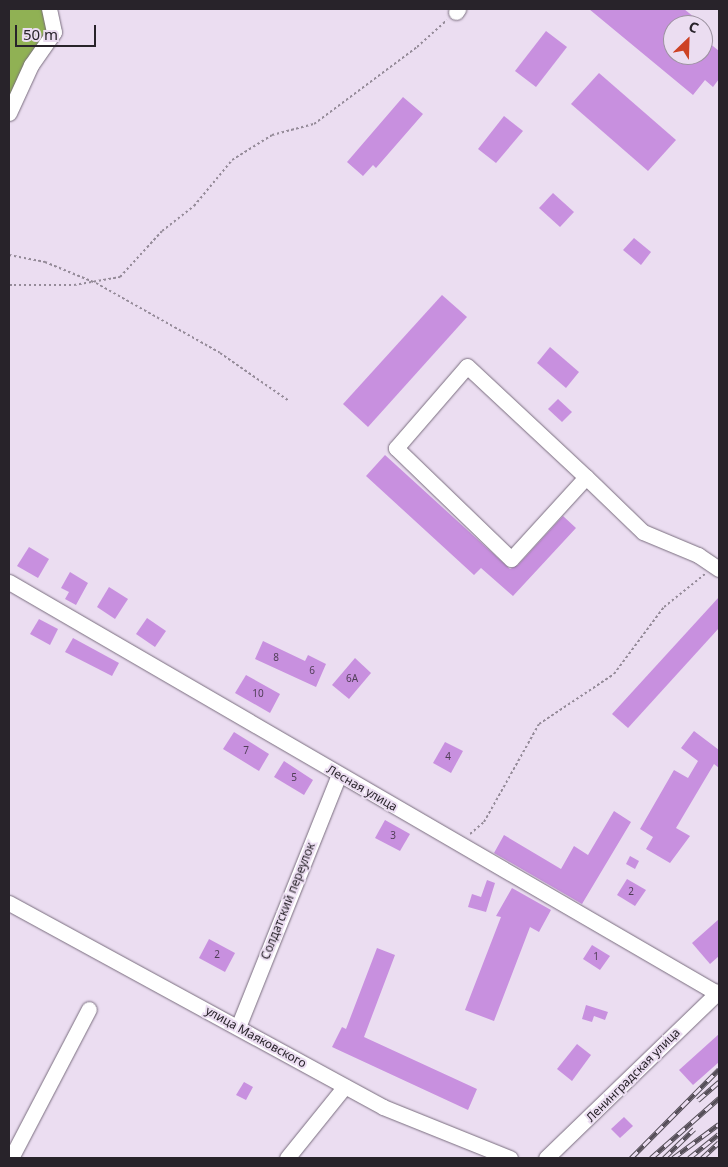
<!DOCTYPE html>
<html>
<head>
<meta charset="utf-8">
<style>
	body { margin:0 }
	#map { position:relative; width:728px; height:1167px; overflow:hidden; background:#ebddf1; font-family:"Noto Sans",sans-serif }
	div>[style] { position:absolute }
	.forest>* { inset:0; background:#90b154 }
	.building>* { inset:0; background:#c890df }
	.path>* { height:2px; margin-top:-1px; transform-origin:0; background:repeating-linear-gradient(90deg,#958b99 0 2.5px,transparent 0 5px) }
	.roads { filter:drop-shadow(0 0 1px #796d7e) drop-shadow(0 0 1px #796d7e) }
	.minor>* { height:15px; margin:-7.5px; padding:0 7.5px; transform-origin:7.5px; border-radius:7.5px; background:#fff }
	.rail>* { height:5px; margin-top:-2.5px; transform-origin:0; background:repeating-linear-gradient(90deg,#ebddf1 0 9px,#544d57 0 18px); box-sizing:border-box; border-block:1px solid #544d57 }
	span { translate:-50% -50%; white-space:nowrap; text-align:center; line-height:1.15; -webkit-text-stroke:4px #ebddf1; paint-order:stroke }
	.number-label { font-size:10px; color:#503e57 }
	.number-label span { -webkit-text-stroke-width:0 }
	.street-label { font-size:12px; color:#28232a }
	.frame { position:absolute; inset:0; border:10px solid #28232a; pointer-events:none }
	.north { position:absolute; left:663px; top:15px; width:50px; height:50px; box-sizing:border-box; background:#ebddf1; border:1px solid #9d93a1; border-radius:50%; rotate:24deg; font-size:14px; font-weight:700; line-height:20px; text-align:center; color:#28232a }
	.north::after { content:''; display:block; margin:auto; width:18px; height:22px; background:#cd4225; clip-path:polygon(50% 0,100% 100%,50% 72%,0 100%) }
	.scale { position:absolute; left:15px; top:25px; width:81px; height:22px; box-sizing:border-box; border:2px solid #28232a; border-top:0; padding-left:6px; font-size:15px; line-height:18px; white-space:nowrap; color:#28232a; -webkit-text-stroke:4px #ebddf1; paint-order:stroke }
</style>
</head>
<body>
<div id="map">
	<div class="forest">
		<i style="clip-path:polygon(9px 9px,49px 9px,53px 18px,9px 113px)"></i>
	</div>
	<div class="building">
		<i style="clip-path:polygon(589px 9px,684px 9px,704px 25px,673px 25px,673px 55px,703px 55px,703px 38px,719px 51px,719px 79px,713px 87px,705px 80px,693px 95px)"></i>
		<i style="clip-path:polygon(546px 31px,567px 47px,536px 87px,515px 71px)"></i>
		<i style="clip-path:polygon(599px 73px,676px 140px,648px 171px,571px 104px)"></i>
		<i style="clip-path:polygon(403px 97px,423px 114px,376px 168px,373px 165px,363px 176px,347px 162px)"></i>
		<i style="clip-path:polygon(504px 116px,523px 131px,496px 163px,478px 149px)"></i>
		<i style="clip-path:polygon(553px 193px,574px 212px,560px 227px,539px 208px)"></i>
		<i style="clip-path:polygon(634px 238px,651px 252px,641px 265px,623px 250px)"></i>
		<i style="clip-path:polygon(442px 295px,467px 317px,368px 427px,343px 404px)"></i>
		<i style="clip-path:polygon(550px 347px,579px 372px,566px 388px,537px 363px)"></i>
		<i style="clip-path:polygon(558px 399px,572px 412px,562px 422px,548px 409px)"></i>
		<i style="clip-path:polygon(385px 455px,510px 569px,518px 565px,563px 516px,576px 528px,513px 596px,481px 568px,474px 575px,366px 476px)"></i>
		<i style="clip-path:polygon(29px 547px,49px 559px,38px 578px,17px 566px)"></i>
		<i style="clip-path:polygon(70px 572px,88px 583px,76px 605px,65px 599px,69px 592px,61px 588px)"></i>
		<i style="clip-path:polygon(109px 587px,128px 599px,115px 619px,97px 607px)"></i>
		<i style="clip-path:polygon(719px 597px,719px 628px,628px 728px,612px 714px)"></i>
		<i style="clip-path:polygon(147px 618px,166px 631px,155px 647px,136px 634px)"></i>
		<i style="clip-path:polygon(39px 619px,58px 629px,50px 645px,30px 634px)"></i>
		<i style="clip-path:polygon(73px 638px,119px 663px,112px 676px,65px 652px)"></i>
		<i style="clip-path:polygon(263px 641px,305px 661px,308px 655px,326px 664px,316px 687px,255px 659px)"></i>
		<i style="clip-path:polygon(355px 658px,371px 673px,349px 699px,332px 685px)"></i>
		<i style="clip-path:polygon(246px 675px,280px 694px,270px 713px,235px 693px)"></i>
		<i style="clip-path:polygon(694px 731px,719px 750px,719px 768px,714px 764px,676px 828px,690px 836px,670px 863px,646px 849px,653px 837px,640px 829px,674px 770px,688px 778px,698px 761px,681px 748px)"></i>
		<i style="clip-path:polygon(234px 732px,269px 754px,259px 771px,223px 749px)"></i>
		<i style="clip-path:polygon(445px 742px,463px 751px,451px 773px,433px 763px)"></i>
		<i style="clip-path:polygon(284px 761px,313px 780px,304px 795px,274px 777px)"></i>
		<i style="clip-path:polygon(614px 811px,631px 822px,582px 904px,494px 853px,504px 835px,561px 869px,574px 846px,588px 855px)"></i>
		<i style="clip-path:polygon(385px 820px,410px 834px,400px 851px,375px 838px)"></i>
		<i style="clip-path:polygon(630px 856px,639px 861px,635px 869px,626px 864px)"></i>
		<i style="clip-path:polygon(627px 879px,646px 890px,635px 906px,617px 895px)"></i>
		<i style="clip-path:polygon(487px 880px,495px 883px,486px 912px,468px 907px,472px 894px,481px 897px)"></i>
		<i style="clip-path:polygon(512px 888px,551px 910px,539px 932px,530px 927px,494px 1021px,465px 1010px,501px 917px,496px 916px)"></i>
		<i style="clip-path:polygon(719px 919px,719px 956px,710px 964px,692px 943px)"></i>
		<i style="clip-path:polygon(209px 939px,235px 953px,225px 972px,199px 958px)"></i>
		<i style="clip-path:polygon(592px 945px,610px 956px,600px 970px,583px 959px)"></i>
		<i style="clip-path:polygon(377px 948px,395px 955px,364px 1037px,477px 1089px,468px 1110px,332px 1047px,342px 1027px,346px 1029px)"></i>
		<i style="clip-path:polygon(586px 1005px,608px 1012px,605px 1020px,594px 1016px,592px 1022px,582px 1019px)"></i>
		<i style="clip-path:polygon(719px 1034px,719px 1062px,693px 1085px,679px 1070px)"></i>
		<i style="clip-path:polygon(577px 1044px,591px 1055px,572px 1081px,557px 1069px)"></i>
		<i style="clip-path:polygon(244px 1082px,253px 1087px,246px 1100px,236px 1095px)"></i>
		<i style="clip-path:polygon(624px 1117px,633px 1126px,620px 1138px,611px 1129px)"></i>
	</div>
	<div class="path">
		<i style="left:9px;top:255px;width:37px;rotate:11deg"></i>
		<i style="left:45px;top:262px;width:55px;rotate:22.4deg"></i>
		<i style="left:96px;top:283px;width:142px;rotate:29.4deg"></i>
		<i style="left:220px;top:353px;width:84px;rotate:34.8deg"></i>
		<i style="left:9px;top:285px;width:65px"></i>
		<i style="left:74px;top:285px;width:47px;rotate:-9.9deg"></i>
		<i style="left:120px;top:277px;width:62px;rotate:-47.6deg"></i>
		<i style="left:162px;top:231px;width:41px;rotate:-38deg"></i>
		<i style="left:194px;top:206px;width:60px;rotate:-50.4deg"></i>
		<i style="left:232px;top:160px;width:47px;rotate:-32deg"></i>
		<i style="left:272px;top:135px;width:43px;rotate:-14.7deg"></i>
		<i style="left:314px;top:124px;width:129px;rotate:-36.8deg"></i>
		<i style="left:417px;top:47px;width:40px;rotate:-42deg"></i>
		<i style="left:470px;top:834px;width:18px;rotate:-41deg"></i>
		<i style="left:484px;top:822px;width:112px;rotate:-60.7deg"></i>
		<i style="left:539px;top:724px;width:90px;rotate:-33.7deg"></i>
		<i style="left:614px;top:674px;width:84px;rotate:-53.3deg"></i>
		<i style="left:664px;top:607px;width:53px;rotate:-38.8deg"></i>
	</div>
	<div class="roads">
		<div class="minor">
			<i style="left:456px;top:12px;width:4px;rotate:-56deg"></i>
			<i style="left:9px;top:113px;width:53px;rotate:-65.4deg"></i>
			<i style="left:31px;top:65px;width:40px;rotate:-55.1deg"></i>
			<i style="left:54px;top:32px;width:24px;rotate:-102deg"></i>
			<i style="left:586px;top:477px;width:111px;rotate:132.4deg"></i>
			<i style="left:511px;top:559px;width:160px;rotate:-136deg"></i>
			<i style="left:396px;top:448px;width:108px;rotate:-49.1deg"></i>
			<i style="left:467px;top:366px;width:163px;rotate:43deg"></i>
			<i style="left:586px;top:477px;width:79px;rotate:44deg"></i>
			<i style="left:643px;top:532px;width:60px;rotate:22.7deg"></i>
			<i style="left:698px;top:555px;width:25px;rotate:34deg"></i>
			<i style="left:9px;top:582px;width:819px;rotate:30.14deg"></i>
			<i style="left:9px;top:903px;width:426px;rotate:28.6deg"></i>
			<i style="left:383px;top:1107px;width:137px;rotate:21.9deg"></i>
			<i style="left:238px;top:1027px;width:272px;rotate:-68.2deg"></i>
			<i style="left:11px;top:1158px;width:168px;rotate:-62.4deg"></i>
			<i style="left:287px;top:1158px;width:92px;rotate:-51.1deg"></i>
			<i style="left:546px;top:1158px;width:240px;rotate:-44deg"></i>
		</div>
	</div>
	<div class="rail">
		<i style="left:698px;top:1100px;width:28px;rotate:-41deg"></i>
		<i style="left:631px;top:1158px;width:125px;rotate:-45.3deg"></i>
		<i style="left:651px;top:1158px;width:91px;rotate:-41.4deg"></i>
		<i style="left:664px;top:1158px;width:42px;rotate:-44deg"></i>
		<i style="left:673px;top:1158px;width:57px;rotate:-36.5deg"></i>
		<i style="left:689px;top:1158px;width:38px;rotate:-39deg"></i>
		<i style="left:702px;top:1158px;width:23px;rotate:-43deg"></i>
	</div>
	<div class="number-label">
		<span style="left:276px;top:658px">8</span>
		<span style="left:312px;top:671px">6</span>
		<span style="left:352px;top:679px">6А</span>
		<span style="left:258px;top:694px">10</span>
		<span style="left:246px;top:751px">7</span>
		<span style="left:448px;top:757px">4</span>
		<span style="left:294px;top:778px">5</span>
		<span style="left:393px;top:836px">3</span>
		<span style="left:631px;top:892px">2</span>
		<span style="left:217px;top:955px">2</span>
		<span style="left:596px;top:957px">1</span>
	</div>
	<div class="street-label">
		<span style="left:362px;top:788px;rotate:30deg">Лесная улица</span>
		<span style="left:288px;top:901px;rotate:-68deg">Солдатский переулок</span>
		<span style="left:256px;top:1037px;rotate:29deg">улица Маяковского</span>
		<span style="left:633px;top:1075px;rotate:-45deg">Ленинградская улица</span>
	</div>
	<div class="frame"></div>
	<div class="north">С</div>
	<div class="scale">50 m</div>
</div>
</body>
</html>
